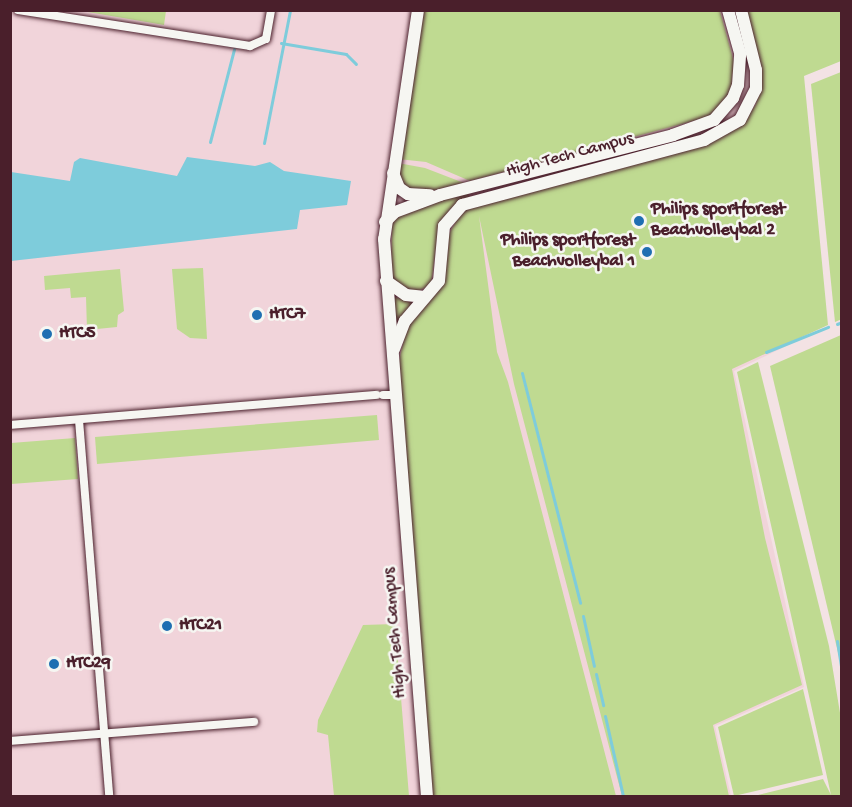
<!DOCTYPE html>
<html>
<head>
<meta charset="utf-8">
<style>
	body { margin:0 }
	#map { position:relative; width:852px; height:807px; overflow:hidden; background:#f3e2e4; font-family:"Gochi Hand",sans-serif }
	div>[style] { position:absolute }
	.built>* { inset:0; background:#f1d4da }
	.green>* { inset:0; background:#bfda91 }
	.water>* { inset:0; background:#7eccdb }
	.stream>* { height:3px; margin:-1.5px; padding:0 1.5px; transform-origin:1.5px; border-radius:1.5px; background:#7eccdb }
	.roads { filter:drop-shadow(0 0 2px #4a1f2b) drop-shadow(0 0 2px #4a1f2b) }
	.street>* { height:8px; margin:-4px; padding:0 4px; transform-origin:4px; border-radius:4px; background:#f6f6f2 }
	.secondary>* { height:12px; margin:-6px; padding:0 6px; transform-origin:6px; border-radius:6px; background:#f6f6f2 }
	.dots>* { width:16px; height:16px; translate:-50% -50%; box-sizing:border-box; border:3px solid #f6f6f2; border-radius:50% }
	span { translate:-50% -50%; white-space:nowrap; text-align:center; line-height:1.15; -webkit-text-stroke:5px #f6f6f2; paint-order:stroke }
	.street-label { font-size:18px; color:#4a1f2b }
	.poi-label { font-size:18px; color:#4a1f2b; font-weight:700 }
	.left { translate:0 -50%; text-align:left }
	.right { translate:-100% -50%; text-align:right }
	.frame { position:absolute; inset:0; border:12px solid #4a1f2b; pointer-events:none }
</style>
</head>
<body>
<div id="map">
	<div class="built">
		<i style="clip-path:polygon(10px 11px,772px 11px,801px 339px,734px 371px,804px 687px,715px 726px,731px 796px,11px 796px)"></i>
	</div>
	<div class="green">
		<i style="clip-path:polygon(82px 11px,166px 11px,164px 25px)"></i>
		<i style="clip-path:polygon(422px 11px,720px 11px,734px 62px,731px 89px,717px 112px,708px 117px,470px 181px,426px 162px,398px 159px)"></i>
		<i style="clip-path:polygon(746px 11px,841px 11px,841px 61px,804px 76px,828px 325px,732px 369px,765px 538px,802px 685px,713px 725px,729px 796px,622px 796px,514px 384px,479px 216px,497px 352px,508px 382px,616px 796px,432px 796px,398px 366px,406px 330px,418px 311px,442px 286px,446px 239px,463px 209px,708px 142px,742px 125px,756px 104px,762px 73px)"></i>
		<i style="clip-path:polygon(841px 72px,842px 319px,835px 322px,811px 84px)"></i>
		<i style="clip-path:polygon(398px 163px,425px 168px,464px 183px,423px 193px,408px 189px,399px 179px)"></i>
		<i style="clip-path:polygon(468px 193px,469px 199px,450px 209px,439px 226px,431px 285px,415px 292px,400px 289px,391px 277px,392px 221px,408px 210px)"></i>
		<i style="clip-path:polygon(203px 268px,207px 339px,190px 338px,177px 329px,172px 269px)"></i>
		<i style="clip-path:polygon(120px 269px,124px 311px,118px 315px,117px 327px,87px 330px,86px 297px,71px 298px,70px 288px,45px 290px,44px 276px)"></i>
		<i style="clip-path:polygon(392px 296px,413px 303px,396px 330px)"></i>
		<i style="clip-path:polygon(841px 335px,841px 665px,770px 366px)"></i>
		<i style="clip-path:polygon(758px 362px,829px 646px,841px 719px,841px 796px,754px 796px,823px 779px,831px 795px,737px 372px)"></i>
		<i style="clip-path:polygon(377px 415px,379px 440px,97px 464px,95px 437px)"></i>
		<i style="clip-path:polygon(75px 438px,78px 479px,11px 484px,11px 443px)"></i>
		<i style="clip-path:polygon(395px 624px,409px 796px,334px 796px,328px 735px,317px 732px,318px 720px,363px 625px)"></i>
		<i style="clip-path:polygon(803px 689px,823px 775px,734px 796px,718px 727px)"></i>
	</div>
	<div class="water">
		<i style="clip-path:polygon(187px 157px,255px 166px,270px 162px,284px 171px,351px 181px,347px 205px,300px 210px,297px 229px,11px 261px,11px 172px,70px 181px,74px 162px,80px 158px,177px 176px)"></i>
	</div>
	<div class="stream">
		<i style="left:281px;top:43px;width:66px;rotate:9.6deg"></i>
		<i style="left:346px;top:54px;width:14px;rotate:45deg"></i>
		<i style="left:210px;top:142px;width:96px;rotate:-75.5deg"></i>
		<i style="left:264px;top:143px;width:136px;rotate:-78.9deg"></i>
		<i style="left:837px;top:324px;width:5px;rotate:-22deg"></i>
		<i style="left:766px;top:352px;width:67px;rotate:-22deg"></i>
		<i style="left:522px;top:373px;width:237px;rotate:75.8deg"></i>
		<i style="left:583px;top:616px;width:51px;rotate:77.6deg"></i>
		<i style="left:837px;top:641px;width:31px;rotate:81deg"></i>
		<i style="left:596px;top:674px;width:32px;rotate:77deg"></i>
		<i style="left:605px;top:716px;width:82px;rotate:77.3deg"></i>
	</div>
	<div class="roads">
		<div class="street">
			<i style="left:18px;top:10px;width:235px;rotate:8.8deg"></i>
			<i style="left:250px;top:46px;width:17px;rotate:-24deg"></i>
			<i style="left:266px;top:39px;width:29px;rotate:-80deg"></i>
			<i style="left:383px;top:395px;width:12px"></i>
			<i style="left:79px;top:420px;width:377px;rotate:85.4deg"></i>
			<i style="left:10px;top:425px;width:368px;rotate:-4.7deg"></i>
			<i style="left:10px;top:741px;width:245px;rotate:-4.5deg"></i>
		</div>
		<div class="secondary">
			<i style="left:418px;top:10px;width:232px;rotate:98.4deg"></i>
			<i style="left:384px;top:239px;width:559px;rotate:85.59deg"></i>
			<i style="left:393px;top:173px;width:16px;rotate:68deg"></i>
			<i style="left:399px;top:188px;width:11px;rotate:34deg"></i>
			<i style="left:408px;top:194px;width:22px;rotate:3deg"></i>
			<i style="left:385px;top:222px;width:14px;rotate:-45deg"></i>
			<i style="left:395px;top:212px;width:48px;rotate:-20.7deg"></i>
			<i style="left:440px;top:195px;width:241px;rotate:-14.4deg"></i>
			<i style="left:673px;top:135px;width:44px;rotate:-20.1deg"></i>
			<i style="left:714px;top:120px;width:29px;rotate:-49deg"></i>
			<i style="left:733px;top:98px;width:14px;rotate:-69deg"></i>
			<i style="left:738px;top:85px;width:32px;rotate:-86deg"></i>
			<i style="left:740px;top:53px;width:45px;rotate:-105.6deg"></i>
			<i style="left:386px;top:281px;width:24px;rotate:35deg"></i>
			<i style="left:406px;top:295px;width:19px;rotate:6deg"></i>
			<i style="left:394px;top:349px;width:30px;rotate:-69deg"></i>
			<i style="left:405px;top:321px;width:52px;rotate:-49.6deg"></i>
			<i style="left:439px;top:281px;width:55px;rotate:-84.8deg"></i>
			<i style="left:444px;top:226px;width:28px;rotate:-49deg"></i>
			<i style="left:462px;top:205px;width:251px;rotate:-15deg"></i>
			<i style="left:704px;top:140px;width:41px;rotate:-29.1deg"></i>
			<i style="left:740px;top:120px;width:35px;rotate:-63deg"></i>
			<i style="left:756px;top:89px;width:19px;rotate:-90deg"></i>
			<i style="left:756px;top:70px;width:62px;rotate:-104deg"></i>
		</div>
	</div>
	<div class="dots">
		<i style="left:639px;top:221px;background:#1f6fb2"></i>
		<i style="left:647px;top:252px;background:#1f6fb2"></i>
		<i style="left:257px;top:315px;background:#1f6fb2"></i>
		<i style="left:47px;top:334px;background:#1f6fb2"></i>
		<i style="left:167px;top:626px;background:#1f6fb2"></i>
		<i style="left:54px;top:664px;background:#1f6fb2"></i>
	</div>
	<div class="street-label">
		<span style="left:570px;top:156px;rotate:-15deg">High Tech Campus</span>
		<span style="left:396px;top:633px;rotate:-95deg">High Tech Campus</span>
	</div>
	<div class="poi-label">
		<span class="left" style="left:651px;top:221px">Philips sportforest<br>Beachvolleybal 2</span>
		<span class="right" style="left:635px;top:252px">Philips sportforest<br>Beachvolleybal 1</span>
		<span class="left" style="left:269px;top:315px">HTC7</span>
		<span class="left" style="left:59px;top:334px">HTC5</span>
		<span class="left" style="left:179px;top:626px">HTC21</span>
		<span class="left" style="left:66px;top:664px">HTC29</span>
	</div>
	<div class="frame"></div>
</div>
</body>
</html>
